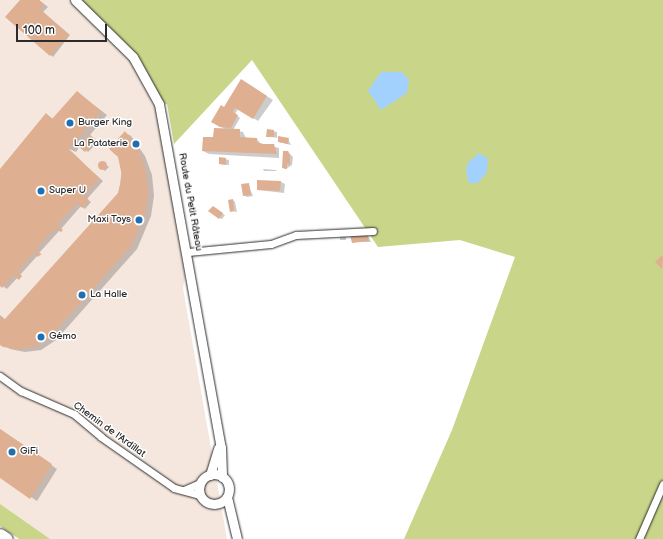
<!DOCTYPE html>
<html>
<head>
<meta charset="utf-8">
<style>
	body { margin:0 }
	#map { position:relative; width:663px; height:539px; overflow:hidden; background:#fff; font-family:"Balsamiq Sans",sans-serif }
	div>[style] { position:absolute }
	.built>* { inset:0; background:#f5e7de }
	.green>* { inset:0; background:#c9d588 }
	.water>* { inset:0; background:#a2d1fe }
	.shadow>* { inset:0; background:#0003 }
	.building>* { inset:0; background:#dfaf91 }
	.round { border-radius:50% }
	.roads { filter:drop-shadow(0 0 1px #2b2b2b) drop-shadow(0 0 1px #2b2b2b) }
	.minor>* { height:7px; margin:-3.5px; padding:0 3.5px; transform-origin:3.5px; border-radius:3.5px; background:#fff }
	.tertiary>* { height:9px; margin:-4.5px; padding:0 4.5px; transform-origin:4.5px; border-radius:4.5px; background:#fff }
	.tertiary>.ring { margin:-4.5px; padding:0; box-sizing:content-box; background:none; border:9px solid #fff; border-radius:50% }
	.motorway>* { height:13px; margin:-6.5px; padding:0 6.5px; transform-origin:6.5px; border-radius:6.5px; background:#fff }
	.dots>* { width:11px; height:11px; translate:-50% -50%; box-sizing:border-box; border:2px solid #fff; border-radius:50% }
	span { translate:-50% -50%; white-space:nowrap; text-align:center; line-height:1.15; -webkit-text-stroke:3px #fff; paint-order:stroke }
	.poi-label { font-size:10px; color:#2b2b2b }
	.left { translate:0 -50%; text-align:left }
	.right { translate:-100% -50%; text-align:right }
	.street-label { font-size:10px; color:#2b2b2b }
	.scale { position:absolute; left:16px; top:24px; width:91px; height:18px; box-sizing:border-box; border:2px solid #2b2b2b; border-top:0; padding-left:5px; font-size:12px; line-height:14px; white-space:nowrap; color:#2b2b2b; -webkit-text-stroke:3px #fff; paint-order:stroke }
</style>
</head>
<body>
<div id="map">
	<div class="built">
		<i style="clip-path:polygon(0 0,79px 0,129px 59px,160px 106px,187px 267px,183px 288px,227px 539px,46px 539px,0 508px)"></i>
	</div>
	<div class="green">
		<i style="clip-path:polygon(79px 0,663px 0,663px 539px,404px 539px,452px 430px,515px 257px,460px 240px,378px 247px,252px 60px,174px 144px,167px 104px,160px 106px,129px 59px)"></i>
		<i style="clip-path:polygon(0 504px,50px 539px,19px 539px,0 526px)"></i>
	</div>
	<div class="water">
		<i style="clip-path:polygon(381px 72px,402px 72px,409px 80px,407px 93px,381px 110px,368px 91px)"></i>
		<i style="clip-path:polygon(479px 153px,488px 159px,487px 172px,479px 182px,471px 184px,468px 181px,466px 170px,468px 163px)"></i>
	</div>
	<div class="shadow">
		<i style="clip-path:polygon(21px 0,39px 0,48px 7px,43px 12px,70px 35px,53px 57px,6px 17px)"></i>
		<i style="clip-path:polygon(248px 84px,273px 100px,258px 121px,238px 109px,235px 114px,240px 118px,233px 130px,243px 132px,246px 138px,257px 139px,260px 143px,279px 148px,279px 158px,209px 154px,203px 151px,214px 138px,226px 130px,212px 121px)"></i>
		<i style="clip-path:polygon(77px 92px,107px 115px,90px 135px,98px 142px,88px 152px,80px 146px,76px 152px,65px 147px,103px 181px,87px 199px,91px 202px,85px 209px,81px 206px,61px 229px,62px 232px,60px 230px,39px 253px,42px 255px,38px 255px,20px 275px,22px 277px,18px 277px,7px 289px,0 284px,0 170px,49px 116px,53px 119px)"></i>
		<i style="clip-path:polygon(268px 130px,277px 132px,277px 138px,267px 136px)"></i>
		<i style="clip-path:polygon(126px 133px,131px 136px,145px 156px,152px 175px,154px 196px,151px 216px,137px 249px,56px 340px,41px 350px,25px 352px,10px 349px,0 343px,0 315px,6px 320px,119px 194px)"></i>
		<i style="clip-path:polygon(288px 139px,291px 145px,279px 142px)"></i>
		<i style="clip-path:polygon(288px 152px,293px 157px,292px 165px,286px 169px,283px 168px)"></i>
		<i style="clip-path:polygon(220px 158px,229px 160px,229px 165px,220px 164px)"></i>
		<i style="clip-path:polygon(102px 162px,109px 167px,105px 171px,99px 165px)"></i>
		<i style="clip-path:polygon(263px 169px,276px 170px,277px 171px,264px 171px)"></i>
		<i style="clip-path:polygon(281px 182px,285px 184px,284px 193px,258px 190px)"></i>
		<i style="clip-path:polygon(248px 184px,253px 196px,247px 197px,244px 195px)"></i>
		<i style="clip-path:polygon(233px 200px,235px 202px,237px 212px,230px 211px)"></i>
		<i style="clip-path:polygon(215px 209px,225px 215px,222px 219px,219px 218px)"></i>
		<i style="clip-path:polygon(368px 236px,371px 242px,353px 242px)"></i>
		<i style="clip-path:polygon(340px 237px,346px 237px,346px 240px,340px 240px)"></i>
		<i style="clip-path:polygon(0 429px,57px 469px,37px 501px,0 477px)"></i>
	</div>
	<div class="building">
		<i style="clip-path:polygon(20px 0,39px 0,44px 4px,40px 9px,69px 35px,50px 56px,5px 17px)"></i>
		<i style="clip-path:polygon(241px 79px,267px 96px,253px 119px,235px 108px,233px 112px,238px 115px,231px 128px,220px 127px,211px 122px,221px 105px,224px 107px)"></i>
		<i style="clip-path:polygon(77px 91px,101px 111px,69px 149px,99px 178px,84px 196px,89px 200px,82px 208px,77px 203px,57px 225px,63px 230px,61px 232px,55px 228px,36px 249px,41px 254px,38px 257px,34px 252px,17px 272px,22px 276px,19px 280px,13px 275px,2px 288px,0 286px,0 169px,46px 113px,52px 119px)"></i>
		<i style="clip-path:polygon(214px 128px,240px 129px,240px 137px,257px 138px,257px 142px,262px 144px,274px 144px,277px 154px,202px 151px,203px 137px,213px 137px)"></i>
		<i style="clip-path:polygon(267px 129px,274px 130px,274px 137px,266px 137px)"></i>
		<i style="clip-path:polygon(125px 131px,139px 152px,146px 171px,148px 192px,146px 212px,131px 246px,50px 337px,34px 347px,18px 349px,3px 347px,0 345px,0 316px,4px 320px,118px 193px,122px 176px,118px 157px,109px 149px)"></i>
		<i style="clip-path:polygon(89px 134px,96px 140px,85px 152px,78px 146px)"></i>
		<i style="clip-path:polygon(278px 136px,289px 138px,288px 144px,278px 142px)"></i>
		<i style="clip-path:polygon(283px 151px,288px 151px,290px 155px,290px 165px,287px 164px,287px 169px,282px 168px)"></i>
		<i style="clip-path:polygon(219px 157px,226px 158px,226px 165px,219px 164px)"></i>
		<i class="round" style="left:97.5px;top:160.5px;width:9px;height:9px"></i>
		<i style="clip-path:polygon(257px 180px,281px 181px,280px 191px,257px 190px)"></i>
		<i style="clip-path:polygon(249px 183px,251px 195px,243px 196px,241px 184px)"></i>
		<i style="clip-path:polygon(233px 199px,234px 211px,230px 212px,228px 200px)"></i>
		<i style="clip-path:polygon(213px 206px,223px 213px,219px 219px,208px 211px)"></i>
		<i style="clip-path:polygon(350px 235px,368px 235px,369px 241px,352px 243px)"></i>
		<i style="clip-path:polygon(661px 256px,663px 257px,662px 269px,655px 262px)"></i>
		<i style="clip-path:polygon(0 429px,52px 464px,30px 499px,0 478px)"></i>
	</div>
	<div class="roads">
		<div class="minor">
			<i style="left:188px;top:252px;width:83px;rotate:-5.5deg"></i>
			<i style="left:271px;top:244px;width:27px;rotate:-20deg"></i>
			<i style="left:296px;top:235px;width:77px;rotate:-3deg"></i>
			<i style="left:0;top:376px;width:26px;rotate:36deg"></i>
			<i style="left:21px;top:391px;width:58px;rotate:23.5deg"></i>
			<i style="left:74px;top:414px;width:35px;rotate:40deg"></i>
			<i style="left:101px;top:437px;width:89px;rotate:34.9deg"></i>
			<i style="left:174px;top:488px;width:28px;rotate:15deg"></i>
			<i style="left:184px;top:490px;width:17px;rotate:-24deg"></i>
			<i style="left:639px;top:539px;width:60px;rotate:-66.4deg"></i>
		</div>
		<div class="tertiary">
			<i style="left:75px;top:0;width:81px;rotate:44.5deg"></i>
			<i style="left:133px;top:57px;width:54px;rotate:61deg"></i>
			<i style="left:159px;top:104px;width:349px;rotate:79.8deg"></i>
			<i style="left:221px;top:447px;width:30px;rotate:88deg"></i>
			<i class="ring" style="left:199px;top:474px;width:21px;height:21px"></i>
			<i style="left:210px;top:475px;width:28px;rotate:-73deg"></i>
			<i style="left:227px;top:497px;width:43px;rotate:76.6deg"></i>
		</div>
		<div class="motorway">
			<i style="left:0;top:535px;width:7px;rotate:34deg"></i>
		</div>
	</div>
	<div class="dots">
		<i style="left:70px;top:123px;background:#1f6fb2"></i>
		<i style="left:136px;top:144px;background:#1f6fb2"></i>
		<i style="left:41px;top:191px;background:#1f6fb2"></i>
		<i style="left:139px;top:220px;background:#1f6fb2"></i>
		<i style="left:82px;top:295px;background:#1f6fb2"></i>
		<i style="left:41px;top:337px;background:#1f6fb2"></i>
		<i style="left:12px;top:452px;background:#1f6fb2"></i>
	</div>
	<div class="poi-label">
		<span class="left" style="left:78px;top:123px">Burger King</span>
		<span class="right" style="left:128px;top:144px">La Pataterie</span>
		<span class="left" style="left:49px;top:191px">Super U</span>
		<span class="right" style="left:131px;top:220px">Maxi Toys</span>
		<span class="left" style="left:90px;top:295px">La Halle</span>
		<span class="left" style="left:49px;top:337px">Gémo</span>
		<span class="left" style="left:20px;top:452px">GiFi</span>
	</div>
	<div class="street-label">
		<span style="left:190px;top:202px;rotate:80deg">Route du Petit Râteau</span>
		<span style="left:109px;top:430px;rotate:36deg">Chemin de l'Ardillat</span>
	</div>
	<div class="scale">100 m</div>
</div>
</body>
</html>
